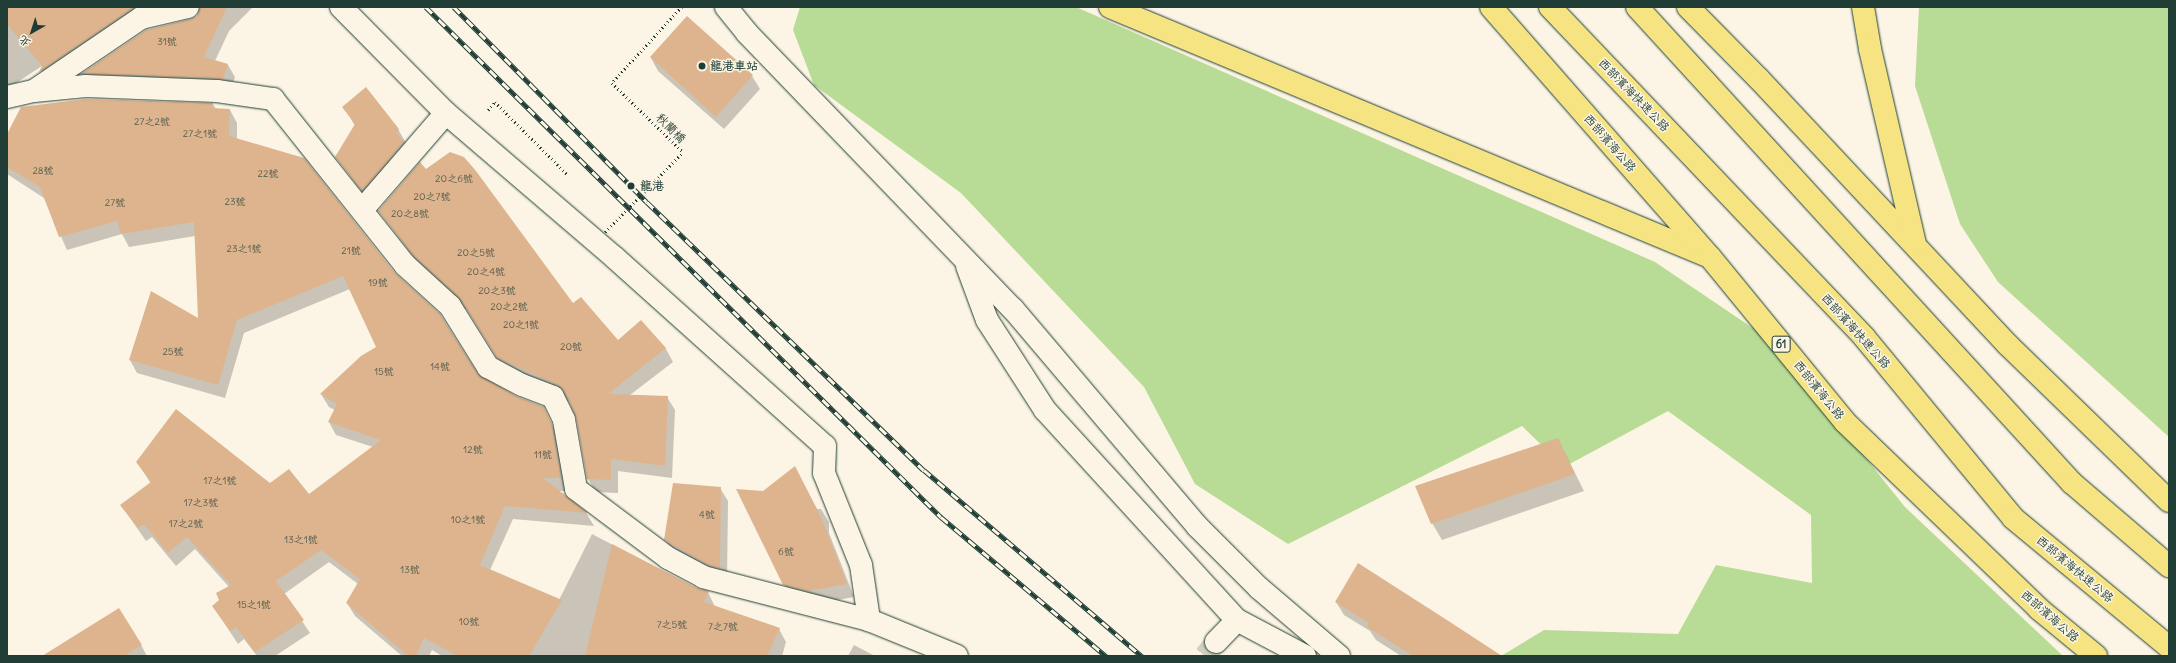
<!DOCTYPE html>
<html>
<head>
<meta charset="utf-8">
<style>
	body { margin:0 }
	#map { position:relative; width:2176px; height:663px; overflow:hidden; background:#fcf5e5; font-family:Delius,"LXGW WenKai TC",sans-serif }
	div>[style] { position:absolute }
	.green>* { inset:0; background:#b8dc96 }
	.shadow>* { inset:0; background:#0003 }
	.building>* { inset:0; background:#deb48f }
	.minor-tunnel>* { height:22px; margin-top:-11px; transform-origin:0; background:repeating-linear-gradient(90deg,#d0d0c2 0 22px,transparent 0 33px) }
	.path>* { height:2.5px; margin-top:-1.25px; transform-origin:0; background:repeating-linear-gradient(90deg,#1f3d34 0 1px,transparent 0 4px) }
	.roads { filter:drop-shadow(0 0 1px #1f3d34) drop-shadow(0 0 1px #1f3d34) }
	.minor>* { height:22px; margin:-11px; padding:0 11px; transform-origin:11px; border-radius:11px; background:#fcf5e5 }
	.major>* { height:22px; margin:-11px; padding:0 11px; transform-origin:11px; border-radius:11px; background:#f6e381 }
	.highway>* { height:22px; margin:-11px; padding:0 11px; transform-origin:11px; border-radius:11px; background:#f6e381 }
	.rail>* { height:4.5px; margin-top:-2.25px; transform-origin:0; background:repeating-linear-gradient(90deg,#fcf5e5 0 9px,#1f3d34 0 18px); box-sizing:border-box; border-block:1px solid #1f3d34 }
	.path-bridge>* { height:2.5px; margin-top:-1.25px; transform-origin:0; background:repeating-linear-gradient(90deg,#1f3d34 0 1px,transparent 0 4px) }
	.dots>* { width:11px; height:11px; translate:-50% -50%; box-sizing:border-box; border:2px solid #fcf5e5; border-radius:50% }
	span { translate:-50% -50%; white-space:nowrap; text-align:center; line-height:1.15; -webkit-text-stroke:3px #fcf5e5; paint-order:stroke }
	.number-label { font-size:10px; color:#4f5b4b }
	.number-label span { -webkit-text-stroke-width:0 }
	.shield-label span { padding:1px 3px; background:#fcf5e5; border:1px solid; border-radius:3px; -webkit-text-stroke-width:0 }
	.shield-label { font-size:11px; color:#1f3d34; font-weight:700 }
	.poi-label { font-size:12px; color:#1f3d34; font-weight:700 }
	.left { translate:0 -50%; text-align:left }
	.street-label { font-size:12px; color:#1f3d34 }
	.frame { position:absolute; inset:0; border:8px solid #1f3d34; pointer-events:none }
	.north { position:absolute; left:12px; top:12px; width:40px; height:40px; -webkit-text-stroke:3px #fcf5e5; paint-order:stroke; rotate:219deg; font-size:11px; font-weight:700; line-height:16px; text-align:center; color:#1f3d34 }
	.north::after { content:''; display:block; margin:auto; width:14px; height:18px; background:#1f3d34; clip-path:polygon(50% 0,100% 100%,50% 72%,0 100%) }
</style>
</head>
<body>
<div id="map">
	<div class="green">
		<i style="clip-path:polygon(800px 7px,1076px 7px,1655px 262px,1772px 341px,1905px 507px,2063px 656px,1501px 656px,1544px 630px,1678px 634px,1716px 565px,1812px 583px,1811px 515px,1668px 411px,1564px 467px,1522px 426px,1288px 544px,1195px 484px,1144px 387px,961px 193px,814px 85px,793px 30px)"></i>
		<i style="clip-path:polygon(1919px 7px,2169px 7px,2169px 437px,1998px 282px,1960px 224px,1915px 86px)"></i>
	</div>
	<div class="shadow">
		<i style="clip-path:polygon(7px 7px,253px 7px,229px 31px,215px 61px,228px 65px,235px 77px,230px 92px,89px 87px,82px 74px,147px 31px,197px 17px,200px 7px,142px 20px,48px 84px,41px 72px,45px 64px,7px 89px)"></i>
		<i style="clip-path:polygon(687px 17px,752px 76px,760px 89px,724px 129px,658px 71px,651px 58px)"></i>
		<i style="clip-path:polygon(213px 104px,216px 109px,230px 110px,237px 123px,237px 140px,395px 274px,477px 375px,516px 397px,543px 408px,559px 438px,568px 491px,558px 491px,587px 514px,594px 526px,513px 519px,490px 570px,559px 600px,592px 534px,697px 589px,708px 592px,715px 607px,779px 629px,786px 642px,782px 656px,442px 656px,432px 650px,429px 656px,402px 656px,355px 616px,347px 603px,358px 584px,329px 562px,284px 594px,310px 633px,275px 656px,257px 656px,244px 639px,238px 644px,213px 606px,221px 601px,229px 587px,195px 549px,176px 566px,152px 537px,146px 541px,121px 505px,151px 484px,138px 463px,270px 485px,309px 495px,373px 447px,336px 435px,329px 422px,335px 410px,329px 407px,321px 394px,377px 347px,350px 289px,244px 333px,225px 398px,137px 373px,130px 360px,199px 319px,195px 236px,129px 247px,122px 234px,67px 250px,44px 198px,7px 174px,7px 137px)"></i>
		<i style="clip-path:polygon(344px 107px,398px 129px,406px 143px,370px 203px,336px 157px,355px 126px)"></i>
		<i style="clip-path:polygon(426px 171px,573px 305px,618px 341px,641px 321px,666px 349px,673px 362px,630px 395px,667px 397px,675px 410px,672px 478px,618px 471px,618px 493px,596px 492px,588px 479px,577px 417px,570px 402px,505px 370px,469px 312px,423px 270px,379px 211px)"></i>
		<i style="clip-path:polygon(1558px 439px,1584px 491px,1442px 540px,1432px 523px)"></i>
		<i style="clip-path:polygon(795px 468px,817px 509px,821px 509px,829px 522px,829px 533px,854px 597px,815px 604px,792px 598px,784px 584px,764px 492px)"></i>
		<i style="clip-path:polygon(720px 488px,728px 501px,727px 581px,673px 553px,666px 540px)"></i>
		<i style="clip-path:polygon(1336px 602px,1492px 656px,1401px 656px,1376px 640px,1370px 631px,1344px 615px)"></i>
		<i style="clip-path:polygon(141px 645px,147px 656px,44px 656px)"></i>
		<i style="clip-path:polygon(854px 645px,875px 656px,848px 656px)"></i>
	</div>
	<div class="building">
		<i style="clip-path:polygon(7px 7px,135px 7px,39px 72px,42px 66px,7px 24px)"></i>
		<i style="clip-path:polygon(200px 7px,227px 7px,204px 57px,228px 64px,223px 79px,81px 74px,146px 30px,191px 19px,197px 16px)"></i>
		<i style="clip-path:polygon(687px 16px,753px 75px,716px 117px,650px 57px)"></i>
		<i style="clip-path:polygon(366px 87px,399px 129px,397px 133px,404px 142px,362px 191px,335px 157px,355px 124px,342px 107px)"></i>
		<i style="clip-path:polygon(86px 99px,213px 103px,212px 108px,230px 109px,229px 136px,304px 158px,395px 273px,440px 314px,478px 374px,516px 396px,544px 407px,552px 424px,561px 478px,543px 478px,588px 513px,505px 506px,480px 565px,562px 600px,529px 656px,458px 656px,424px 638px,416px 656px,408px 656px,346px 603px,360px 579px,321px 550px,276px 581px,304px 620px,255px 652px,236px 627px,230px 631px,212px 606px,219px 600px,216px 593px,231px 585px,187px 537px,168px 553px,144px 524px,138px 528px,120px 505px,151px 482px,136px 462px,176px 409px,270px 483px,289px 469px,309px 494px,381px 440px,328px 422px,337px 404px,320px 394px,361px 356px,376px 347px,343px 276px,237px 320px,218px 385px,129px 360px,151px 291px,198px 318px,194px 222px,121px 234px,117px 221px,59px 237px,40px 187px,7px 167px,7px 134px,21px 107px)"></i>
		<i style="clip-path:polygon(450px 152px,464px 157px,476px 171px,573px 303px,581px 297px,618px 340px,641px 320px,666px 348px,608px 394px,668px 396px,665px 466px,611px 459px,611px 480px,587px 479px,576px 418px,564px 391px,558px 385px,497px 358px,460px 299px,414px 256px,378px 211px,420px 162px,426px 169px)"></i>
		<i style="clip-path:polygon(1558px 438px,1575px 474px,1431px 524px,1415px 486px)"></i>
		<i style="clip-path:polygon(795px 466px,822px 519px,847px 584px,807px 591px,783px 585px,736px 489px,763px 491px)"></i>
		<i style="clip-path:polygon(673px 483px,721px 487px,720px 568px,708px 565px,664px 540px)"></i>
		<i style="clip-path:polygon(612px 544px,697px 588px,709px 591px,704px 602px,780px 628px,767px 656px,585px 656px)"></i>
		<i style="clip-path:polygon(1358px 563px,1450px 622px,1502px 656px,1413px 656px,1367px 627px,1369px 623px,1335px 602px)"></i>
		<i style="clip-path:polygon(119px 608px,142px 645px,124px 656px,42px 656px)"></i>
	</div>
	<div class="minor-tunnel">
		<i style="left:1205px;top:656px;width:18px;rotate:-52deg"></i>
	</div>
	<div class="path">
		<i style="left:682px;top:7px;width:103px;rotate:132.6deg"></i>
		<i style="left:612px;top:83px;width:99px;rotate:44.2deg"></i>
		<i style="left:488px;top:110px;width:11px;rotate:-49deg"></i>
		<i style="left:495px;top:102px;width:103px;rotate:45deg"></i>
	</div>
	<div class="roads">
		<div class="minor">
			<i style="left:341px;top:7px;width:149px;rotate:45.3deg"></i>
			<i style="left:446px;top:113px;width:128px;rotate:130.9deg"></i>
			<i style="left:726px;top:7px;width:33px;rotate:51deg"></i>
			<i style="left:747px;top:33px;width:383px;rotate:46.1deg"></i>
			<i style="left:1013px;top:309px;width:285px;rotate:49.7deg"></i>
			<i style="left:1197px;top:526px;width:88px;rotate:45deg"></i>
			<i style="left:1259px;top:588px;width:105px;rotate:40.4deg"></i>
			<i style="left:35px;top:90px;width:128px;rotate:-34.2deg"></i>
			<i style="left:141px;top:18px;width:48px;rotate:-13.2deg"></i>
			<i style="left:7px;top:97px;width:28px;rotate:-13deg"></i>
			<i style="left:34px;top:91px;width:52px;rotate:-5.5deg"></i>
			<i style="left:86px;top:86px;width:131px;rotate:2.2deg"></i>
			<i style="left:217px;top:91px;width:57px;rotate:8.1deg"></i>
			<i style="left:273px;top:99px;width:212px;rotate:51.5deg"></i>
			<i style="left:405px;top:265px;width:61px;rotate:42.3deg"></i>
			<i style="left:450px;top:306px;width:72px;rotate:58.1deg"></i>
			<i style="left:488px;top:367px;width:38px;rotate:28deg"></i>
			<i style="left:522px;top:385px;width:33px;rotate:21deg"></i>
			<i style="left:553px;top:397px;width:25px;rotate:64deg"></i>
			<i style="left:564px;top:420px;width:70px;rotate:80.1deg"></i>
			<i style="left:576px;top:489px;width:115px;rotate:36.9deg"></i>
			<i style="left:668px;top:558px;width:40px;rotate:28deg"></i>
			<i style="left:703px;top:577px;width:171px;rotate:14.5deg"></i>
			<i style="left:869px;top:620px;width:95px;rotate:22.2deg"></i>
			<i style="left:446px;top:113px;width:221px;rotate:40.6deg"></i>
			<i style="left:614px;top:257px;width:283px;rotate:41.9deg"></i>
			<i style="left:825px;top:446px;width:27px;rotate:92deg"></i>
			<i style="left:824px;top:473px;width:99px;rotate:68.1deg"></i>
			<i style="left:861px;top:565px;width:56px;rotate:81.7deg"></i>
			<i style="left:967px;top:266px;width:58px;rotate:69.7deg"></i>
			<i style="left:987px;top:320px;width:107px;rotate:57.2deg"></i>
			<i style="left:1045px;top:410px;width:285px;rotate:47.6deg"></i>
			<i style="left:1237px;top:620px;width:77px;rotate:27.9deg"></i>
			<i style="left:1216px;top:642px;width:30px;rotate:-46deg"></i>
		</div>
		<div class="major">
			<i style="left:1110px;top:7px;width:645px;rotate:22.63deg"></i>
			<i style="left:1491px;top:7px;width:332px;rotate:48.8deg"></i>
			<i style="left:1710px;top:257px;width:213px;rotate:50.7deg"></i>
			<i style="left:1845px;top:422px;width:269px;rotate:43.9deg"></i>
			<i style="left:2039px;top:609px;width:74px;rotate:39.5deg"></i>
			<i style="left:1688px;top:7px;width:101px;rotate:45.4deg"></i>
			<i style="left:1759px;top:79px;width:364px;rotate:46.9deg"></i>
			<i style="left:2008px;top:345px;width:224px;rotate:44.1deg"></i>
			<i style="left:1863px;top:7px;width:43px;rotate:80.5deg"></i>
			<i style="left:1870px;top:49px;width:200px;rotate:77deg"></i>
		</div>
		<div class="highway">
			<i style="left:1550px;top:7px;width:456px;rotate:46.4deg"></i>
			<i style="left:1864px;top:337px;width:234px;rotate:50.5deg"></i>
			<i style="left:2013px;top:518px;width:202px;rotate:39.6deg"></i>
			<i style="left:1637px;top:7px;width:645px;rotate:47.58deg"></i>
			<i style="left:2072px;top:483px;width:128px;rotate:40.6deg"></i>
		</div>
	</div>
	<div class="rail">
		<i style="left:426px;top:7px;width:725px;rotate:44.72deg"></i>
		<i style="left:941px;top:517px;width:216px;rotate:40.1deg"></i>
		<i style="left:454px;top:7px;width:274px;rotate:45.3deg"></i>
		<i style="left:647px;top:202px;width:385px;rotate:44.1deg"></i>
		<i style="left:924px;top:470px;width:287px;rotate:40.5deg"></i>
	</div>
	<div class="path-bridge">
		<i style="left:605px;top:232px;width:112px;rotate:-45.7deg"></i>
	</div>
	<div class="dots">
		<i style="left:702px;top:66px;background:#1f3d34"></i>
		<i style="left:631px;top:186px;background:#1f3d34"></i>
	</div>
	<div class="number-label">
		<span style="left:167px;top:42px">31號</span>
		<span style="left:152px;top:122px">27之2號</span>
		<span style="left:200px;top:134px">27之1號</span>
		<span style="left:43px;top:171px">28號</span>
		<span style="left:268px;top:174px">22號</span>
		<span style="left:454px;top:179px">20之6號</span>
		<span style="left:432px;top:197px">20之7號</span>
		<span style="left:235px;top:202px">23號</span>
		<span style="left:115px;top:203px">27號</span>
		<span style="left:410px;top:214px">20之8號</span>
		<span style="left:244px;top:249px">23之1號</span>
		<span style="left:351px;top:251px">21號</span>
		<span style="left:476px;top:253px">20之5號</span>
		<span style="left:486px;top:272px">20之4號</span>
		<span style="left:378px;top:283px">19號</span>
		<span style="left:497px;top:291px">20之3號</span>
		<span style="left:509px;top:307px">20之2號</span>
		<span style="left:521px;top:325px">20之1號</span>
		<span style="left:571px;top:347px">20號</span>
		<span style="left:173px;top:352px">25號</span>
		<span style="left:440px;top:367px">14號</span>
		<span style="left:384px;top:372px">15號</span>
		<span style="left:473px;top:450px">12號</span>
		<span style="left:543px;top:455px">11號</span>
		<span style="left:220px;top:481px">17之1號</span>
		<span style="left:201px;top:503px">17之3號</span>
		<span style="left:707px;top:515px">4號</span>
		<span style="left:468px;top:520px">10之1號</span>
		<span style="left:186px;top:524px">17之2號</span>
		<span style="left:301px;top:540px">13之1號</span>
		<span style="left:786px;top:552px">6號</span>
		<span style="left:410px;top:570px">13號</span>
		<span style="left:254px;top:605px">15之1號</span>
		<span style="left:469px;top:622px">10號</span>
		<span style="left:672px;top:625px">7之5號</span>
		<span style="left:723px;top:627px">7之7號</span>
	</div>
	<div class="shield-label">
		<span style="left:1781px;top:344px">61</span>
	</div>
	<div class="poi-label">
		<span class="left" style="left:710px;top:66px">龍港車站</span>
		<span class="left" style="left:640px;top:186px">龍港</span>
	</div>
	<div class="street-label">
		<span style="left:1634px;top:95px;rotate:46deg">西部濱海快速公路</span>
		<span style="left:671px;top:128px;rotate:45deg">秋蘭橋</span>
		<span style="left:1610px;top:143px;rotate:49deg">西部濱海公路</span>
		<span style="left:1856px;top:331px;rotate:48deg">西部濱海快速公路</span>
		<span style="left:1819px;top:390px;rotate:51deg">西部濱海公路</span>
		<span style="left:2075px;top:569px;rotate:40deg">西部濱海快速公路</span>
		<span style="left:2050px;top:616px;rotate:41deg">西部濱海公路</span>
	</div>
	<div class="frame"></div>
	<div class="north">北</div>
</div>
</body>
</html>
